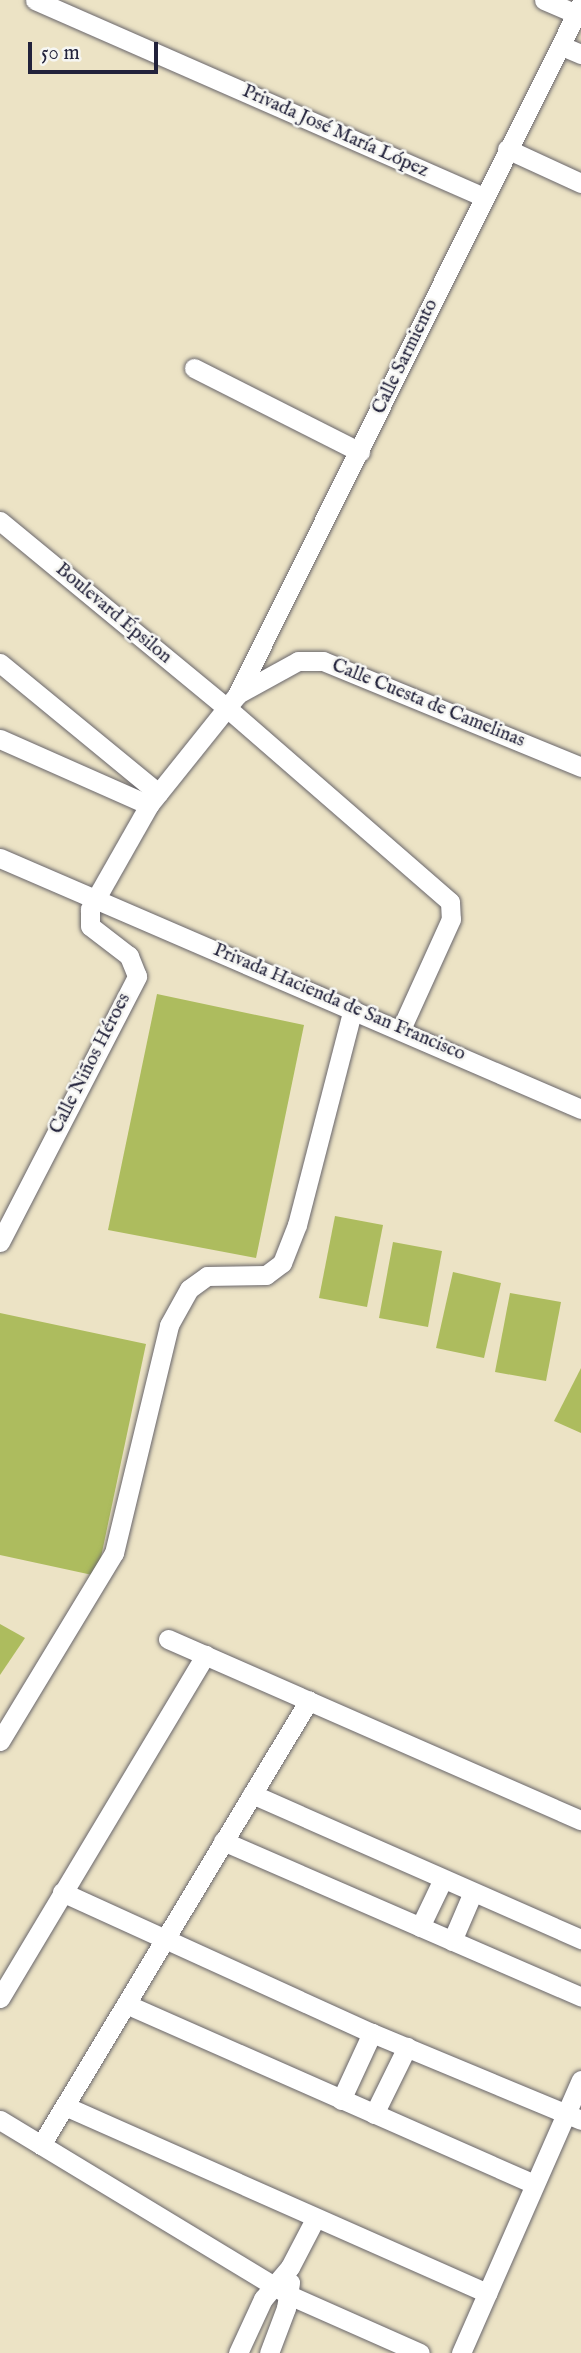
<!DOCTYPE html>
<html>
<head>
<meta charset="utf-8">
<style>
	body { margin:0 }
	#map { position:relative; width:581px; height:2353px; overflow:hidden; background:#ece3c5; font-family:"IM FELL English",serif }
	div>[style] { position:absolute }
	.green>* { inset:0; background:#adbc5e }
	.roads { filter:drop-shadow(0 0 2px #69666b) drop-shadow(0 0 2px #69666b) }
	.minor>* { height:19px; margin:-9.5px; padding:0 9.5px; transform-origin:9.5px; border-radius:9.5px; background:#fff }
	span { translate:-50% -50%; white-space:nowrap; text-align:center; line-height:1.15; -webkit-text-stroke:5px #f6f6f2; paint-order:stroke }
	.street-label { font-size:19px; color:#22223b }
	.scale { position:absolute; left:28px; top:42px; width:130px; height:32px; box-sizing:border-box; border:4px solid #22223b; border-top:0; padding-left:9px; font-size:21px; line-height:24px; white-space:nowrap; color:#22223b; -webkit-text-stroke:5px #f6f6f2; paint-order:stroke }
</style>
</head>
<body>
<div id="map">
	<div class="green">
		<i style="clip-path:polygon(157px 994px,304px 1025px,256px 1258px,108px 1230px)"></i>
		<i style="clip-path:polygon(335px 1216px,383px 1225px,367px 1307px,319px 1298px)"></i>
		<i style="clip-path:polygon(393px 1242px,442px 1251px,428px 1327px,379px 1318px)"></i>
		<i style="clip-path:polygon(453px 1272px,501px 1283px,484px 1358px,436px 1348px)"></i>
		<i style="clip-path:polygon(510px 1293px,561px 1302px,546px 1381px,495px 1372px)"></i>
		<i style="clip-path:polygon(0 1313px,146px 1344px,97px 1576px,0 1555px)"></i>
		<i style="clip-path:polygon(581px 1368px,581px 1433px,554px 1421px)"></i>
		<i style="clip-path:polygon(0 1624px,25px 1638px,0 1675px)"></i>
	</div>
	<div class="roads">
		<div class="minor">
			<i style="left:35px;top:0;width:489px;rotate:23.7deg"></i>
			<i style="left:544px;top:0;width:40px;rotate:23.4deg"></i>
			<i style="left:562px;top:46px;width:21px;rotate:23deg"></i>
			<i style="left:507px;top:149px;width:81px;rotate:24.7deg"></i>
			<i style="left:194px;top:368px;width:186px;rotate:26.8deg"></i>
			<i style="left:0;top:521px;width:293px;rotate:39.5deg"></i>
			<i style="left:226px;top:707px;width:297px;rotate:41deg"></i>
			<i style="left:450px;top:902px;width:17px;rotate:87deg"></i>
			<i style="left:451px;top:919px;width:121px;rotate:114.4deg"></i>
			<i style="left:0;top:663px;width:205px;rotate:39.4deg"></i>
			<i style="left:238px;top:694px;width:68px;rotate:-28.8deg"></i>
			<i style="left:298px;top:661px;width:25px"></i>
			<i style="left:323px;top:661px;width:279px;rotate:22.3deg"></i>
			<i style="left:0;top:739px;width:163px;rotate:23.9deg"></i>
			<i style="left:0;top:858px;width:633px;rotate:23.37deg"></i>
			<i style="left:0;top:1242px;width:299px;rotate:-62.7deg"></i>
			<i style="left:137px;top:976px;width:22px;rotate:-112deg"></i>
			<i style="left:129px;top:956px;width:49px;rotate:-142.4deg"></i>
			<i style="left:90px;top:926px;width:17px;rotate:-90deg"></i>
			<i style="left:90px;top:909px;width:120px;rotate:-60.4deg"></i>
			<i style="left:149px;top:805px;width:141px;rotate:-51.3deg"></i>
			<i style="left:237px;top:695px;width:772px;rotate:-63.53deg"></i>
			<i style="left:168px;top:1639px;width:451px;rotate:23.7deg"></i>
			<i style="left:0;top:1741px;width:220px;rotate:-58.8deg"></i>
			<i style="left:114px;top:1553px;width:235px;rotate:-76.4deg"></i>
			<i style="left:169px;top:1325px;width:41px;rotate:-60.9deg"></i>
			<i style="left:189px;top:1289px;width:22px;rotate:-36deg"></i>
			<i style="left:207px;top:1276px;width:59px;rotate:-1deg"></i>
			<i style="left:266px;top:1275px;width:20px;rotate:-37deg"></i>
			<i style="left:282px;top:1263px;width:41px;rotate:-68.5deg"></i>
			<i style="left:297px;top:1225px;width:223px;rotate:-75.5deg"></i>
			<i style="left:252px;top:1794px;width:360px;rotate:23.8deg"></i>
			<i style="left:223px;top:1841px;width:391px;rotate:23.5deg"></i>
			<i style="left:62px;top:1892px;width:341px;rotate:24.5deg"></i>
			<i style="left:372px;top:2033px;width:226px;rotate:22.6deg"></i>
			<i style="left:420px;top:1927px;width:53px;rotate:-64.4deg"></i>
			<i style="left:452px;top:1941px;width:53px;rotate:-66.8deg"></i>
			<i style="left:0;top:1998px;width:400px;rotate:-59.1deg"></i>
			<i style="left:126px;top:2004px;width:446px;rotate:23.8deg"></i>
			<i style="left:341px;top:2100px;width:74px;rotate:-65.2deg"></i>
			<i style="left:65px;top:2106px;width:462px;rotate:23.9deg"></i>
			<i style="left:374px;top:2114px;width:75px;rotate:-63.8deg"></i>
			<i style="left:0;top:2120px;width:338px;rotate:31.2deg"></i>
			<i style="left:289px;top:2295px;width:143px;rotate:23.9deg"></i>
			<i style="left:41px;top:2145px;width:519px;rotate:-58.94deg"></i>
			<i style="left:238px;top:2353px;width:60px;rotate:-65.2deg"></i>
			<i style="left:263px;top:2299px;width:42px;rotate:-49.8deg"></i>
			<i style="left:290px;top:2267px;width:54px;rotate:-62.5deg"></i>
			<i style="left:269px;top:2353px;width:48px;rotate:-69.3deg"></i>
			<i style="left:286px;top:2308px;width:26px;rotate:-81deg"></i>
			<i style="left:461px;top:2353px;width:298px;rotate:-66.3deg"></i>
		</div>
	</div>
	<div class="street-label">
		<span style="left:335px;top:132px;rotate:24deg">Privada José María López</span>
		<span style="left:406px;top:357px;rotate:-64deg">Calle Sarmiento</span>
		<span style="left:113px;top:614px;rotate:40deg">Boulevard Épsilon</span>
		<span style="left:428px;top:704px;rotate:22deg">Calle Cuesta de Camelinas</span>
		<span style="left:339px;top:1003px;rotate:23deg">Privada Hacienda de San Francisco</span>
		<span style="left:91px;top:1064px;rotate:-63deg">Calle Niños Héroes</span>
	</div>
	<div class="scale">50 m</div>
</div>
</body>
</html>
